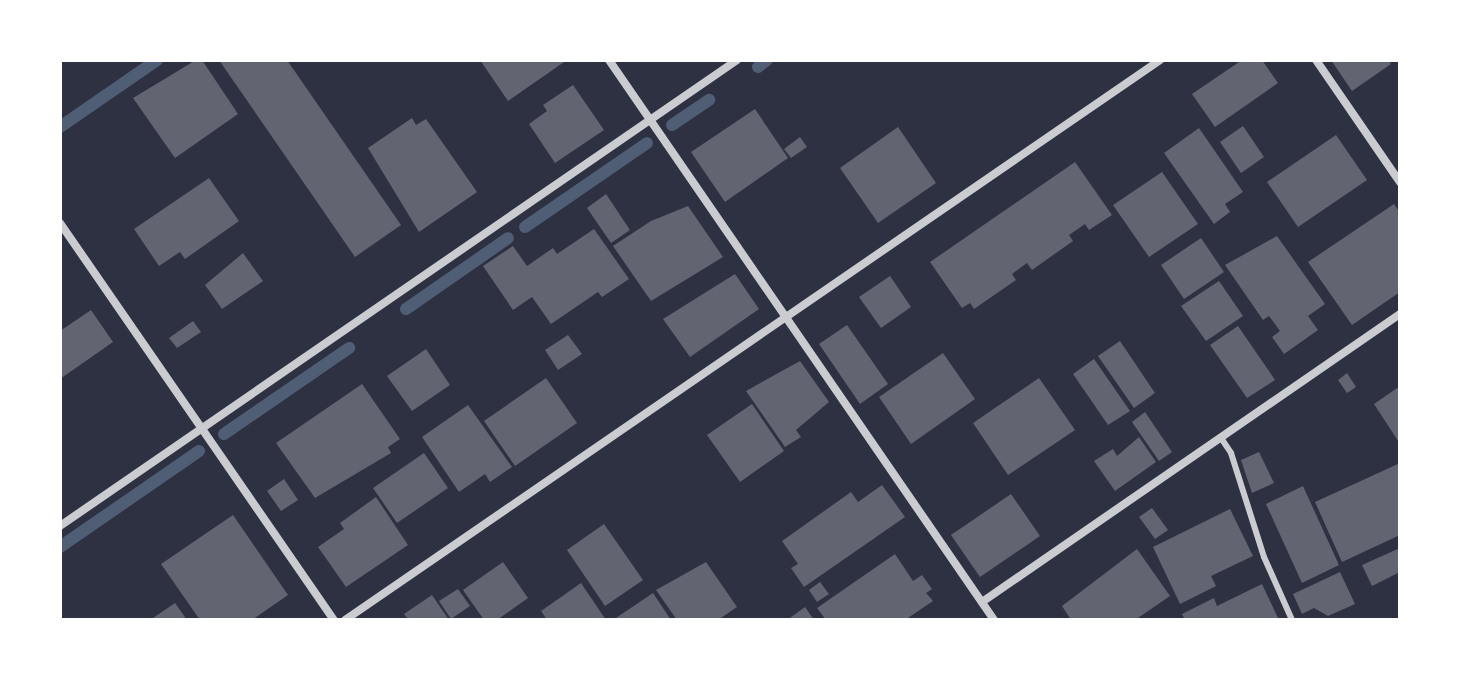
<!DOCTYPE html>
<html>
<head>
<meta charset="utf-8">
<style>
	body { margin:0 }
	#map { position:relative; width:1460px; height:680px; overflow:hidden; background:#2d3142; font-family:"Source Sans 3",sans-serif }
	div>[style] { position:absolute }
	.stream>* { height:12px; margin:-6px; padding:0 6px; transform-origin:6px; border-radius:6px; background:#4f5d75 }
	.building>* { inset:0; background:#626471 }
	.service>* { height:6px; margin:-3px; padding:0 3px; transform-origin:3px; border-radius:3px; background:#caccd0 }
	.minor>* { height:8px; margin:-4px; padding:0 4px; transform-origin:4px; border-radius:4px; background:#caccd0 }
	span { translate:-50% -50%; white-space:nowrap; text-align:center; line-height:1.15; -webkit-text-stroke:7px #fff; paint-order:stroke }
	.frame { position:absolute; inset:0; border:62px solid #fff; pointer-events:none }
</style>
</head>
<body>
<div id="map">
	<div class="stream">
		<i style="left:758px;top:67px;width:11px;rotate:-38deg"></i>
		<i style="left:672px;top:125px;width:45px;rotate:-34deg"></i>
		<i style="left:60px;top:127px;width:118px;rotate:-34.6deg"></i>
		<i style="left:525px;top:227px;width:148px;rotate:-34.5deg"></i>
		<i style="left:406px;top:309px;width:124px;rotate:-34.8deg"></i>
		<i style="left:224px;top:434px;width:152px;rotate:-34.5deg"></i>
		<i style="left:60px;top:547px;width:169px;rotate:-34.6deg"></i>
	</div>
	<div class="building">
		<i style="clip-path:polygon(196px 60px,202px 60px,238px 114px,175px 158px,133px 98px)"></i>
		<i style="clip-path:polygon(219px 60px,287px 60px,401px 225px,355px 257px)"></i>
		<i style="clip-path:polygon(480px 60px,567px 60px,508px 101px)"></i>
		<i style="clip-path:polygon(1242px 60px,1262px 60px,1278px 83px,1215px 127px,1192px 94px)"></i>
		<i style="clip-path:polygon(1331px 60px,1388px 60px,1391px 64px,1352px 91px)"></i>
		<i style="clip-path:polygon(573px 85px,604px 130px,555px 163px,529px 124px,547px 111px,543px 105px)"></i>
		<i style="clip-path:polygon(755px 109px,788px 158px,725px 202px,691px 152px)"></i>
		<i style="clip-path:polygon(412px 118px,416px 125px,426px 119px,477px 192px,419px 232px,368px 148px)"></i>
		<i style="clip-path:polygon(1243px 126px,1264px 157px,1241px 173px,1220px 142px)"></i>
		<i style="clip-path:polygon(898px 127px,936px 183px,878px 223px,840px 168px)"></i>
		<i style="clip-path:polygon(1199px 128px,1243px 192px,1225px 204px,1230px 212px,1214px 224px,1164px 153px)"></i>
		<i style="clip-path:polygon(1336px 135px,1367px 180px,1298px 227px,1267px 182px)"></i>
		<i style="clip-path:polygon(800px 137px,807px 147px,791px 158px,784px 149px)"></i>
		<i style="clip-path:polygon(1075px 162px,1112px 215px,1089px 230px,1085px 224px,1069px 235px,1073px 241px,1032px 270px,1027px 263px,1012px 274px,1016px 280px,974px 309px,970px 303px,962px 308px,930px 262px)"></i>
		<i style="clip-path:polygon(1162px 172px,1198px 224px,1149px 257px,1113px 205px)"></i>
		<i style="clip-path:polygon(209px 178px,239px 221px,185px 259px,180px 252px,159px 266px,134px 229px)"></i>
		<i style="clip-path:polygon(606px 194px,630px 230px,611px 243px,587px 208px)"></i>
		<i style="clip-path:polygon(1394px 204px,1400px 213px,1400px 292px,1352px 325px,1308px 262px)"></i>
		<i style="clip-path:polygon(688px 206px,723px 257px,651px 301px,613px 246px,651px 221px)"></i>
		<i style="clip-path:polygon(594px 229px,629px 279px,602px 297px,598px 292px,551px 324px,532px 297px,513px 310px,483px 266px,513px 246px,527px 266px,553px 248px,557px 254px)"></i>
		<i style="clip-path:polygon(1277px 236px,1325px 304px,1308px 316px,1318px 330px,1284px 354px,1272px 337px,1280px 331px,1269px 316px,1263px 320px,1225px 265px)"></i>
		<i style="clip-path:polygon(1201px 238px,1224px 272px,1184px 299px,1161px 265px)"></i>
		<i style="clip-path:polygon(243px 253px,263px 281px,222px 309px,205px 285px)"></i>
		<i style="clip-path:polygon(735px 274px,759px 309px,690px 357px,663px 319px)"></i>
		<i style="clip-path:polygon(890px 276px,911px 307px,881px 328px,859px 297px)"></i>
		<i style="clip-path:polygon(1219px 281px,1243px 316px,1206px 341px,1181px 306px)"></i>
		<i style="clip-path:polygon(91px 310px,113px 342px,60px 379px,60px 331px)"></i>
		<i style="clip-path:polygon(193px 321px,201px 332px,177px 348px,169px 338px)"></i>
		<i style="clip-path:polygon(847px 325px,888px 384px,860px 404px,819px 344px)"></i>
		<i style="clip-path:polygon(1238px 326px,1275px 380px,1247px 398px,1210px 345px)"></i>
		<i style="clip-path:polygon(568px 335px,582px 354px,558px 370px,545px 350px)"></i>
		<i style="clip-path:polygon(1120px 341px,1155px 393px,1134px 408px,1098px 356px)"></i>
		<i style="clip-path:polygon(426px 349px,450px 385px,412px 411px,387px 376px)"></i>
		<i style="clip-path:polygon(943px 353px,975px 399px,911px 444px,879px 397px)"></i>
		<i style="clip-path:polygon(1094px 359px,1130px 411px,1108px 425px,1073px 374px)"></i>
		<i style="clip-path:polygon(800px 361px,829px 402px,796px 430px,801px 437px,785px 447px,746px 391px)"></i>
		<i style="clip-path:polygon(1347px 373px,1356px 387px,1347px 393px,1338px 380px)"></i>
		<i style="clip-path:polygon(546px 378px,577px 423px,515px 466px,484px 421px)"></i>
		<i style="clip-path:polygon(1039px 378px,1075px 430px,1008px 475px,973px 423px)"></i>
		<i style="clip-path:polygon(362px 384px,400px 439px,388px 447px,391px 453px,315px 498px,276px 443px)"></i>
		<i style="clip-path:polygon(1400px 386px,1400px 444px,1374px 404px)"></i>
		<i style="clip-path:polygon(752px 404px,784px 451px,740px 482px,707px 435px)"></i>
		<i style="clip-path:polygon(468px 405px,512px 467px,490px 482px,485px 474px,459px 492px,422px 437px)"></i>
		<i style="clip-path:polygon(1145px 412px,1172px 452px,1159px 461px,1132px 422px)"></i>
		<i style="clip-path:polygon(1139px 437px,1156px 462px,1115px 491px,1094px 461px,1113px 449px,1117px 456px)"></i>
		<i style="clip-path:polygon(1259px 452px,1274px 483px,1252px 493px,1241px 460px)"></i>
		<i style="clip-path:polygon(424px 453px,448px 488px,397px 523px,373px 488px)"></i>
		<i style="clip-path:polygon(1400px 463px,1400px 535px,1342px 562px,1315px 502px)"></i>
		<i style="clip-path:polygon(284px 479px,298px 500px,281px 511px,267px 491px)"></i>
		<i style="clip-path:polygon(882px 485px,905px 517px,804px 587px,791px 568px,798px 564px,782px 541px,851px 492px,858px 502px)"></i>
		<i style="clip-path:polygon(1303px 486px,1339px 565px,1302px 583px,1266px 504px)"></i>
		<i style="clip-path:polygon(1011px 494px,1040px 536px,980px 577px,951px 535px)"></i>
		<i style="clip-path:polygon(376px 497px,408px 545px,346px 587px,318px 547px,344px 529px,340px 523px)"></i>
		<i style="clip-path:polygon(1152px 508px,1168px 530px,1155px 539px,1139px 517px)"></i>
		<i style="clip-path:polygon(1230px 509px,1253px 556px,1211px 576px,1216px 586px,1180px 604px,1153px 547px)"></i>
		<i style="clip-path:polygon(233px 515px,288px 595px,252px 620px,200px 620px,161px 564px)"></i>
		<i style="clip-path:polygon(604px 524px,643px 580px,605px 606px,567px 550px)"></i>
		<i style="clip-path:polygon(1400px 548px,1400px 572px,1372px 586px,1362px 565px)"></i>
		<i style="clip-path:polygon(1137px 549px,1170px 596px,1135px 620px,1071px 620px,1062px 606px)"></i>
		<i style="clip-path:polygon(895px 554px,913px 581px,922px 575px,932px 589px,926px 593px,933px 601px,905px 620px,826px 620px,817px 608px)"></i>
		<i style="clip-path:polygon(503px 562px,528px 598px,497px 620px,484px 620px,463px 590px)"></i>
		<i style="clip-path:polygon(706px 562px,737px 607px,718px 620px,677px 620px,656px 590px)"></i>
		<i style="clip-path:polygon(1340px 572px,1355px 604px,1328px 616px,1314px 608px,1302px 614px,1293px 594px)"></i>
		<i style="clip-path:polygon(820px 582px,829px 594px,817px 602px,809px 590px)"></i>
		<i style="clip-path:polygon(581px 583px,606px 620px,547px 620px,541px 611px)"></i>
		<i style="clip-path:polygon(1262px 584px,1279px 620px,1185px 620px,1182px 614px,1214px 598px,1217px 606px)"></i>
		<i style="clip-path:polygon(458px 589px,470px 606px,451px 619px,439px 601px)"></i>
		<i style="clip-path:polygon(653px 593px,671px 620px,613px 620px)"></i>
		<i style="clip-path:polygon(432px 595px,449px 620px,409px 620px,404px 614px)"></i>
		<i style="clip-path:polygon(175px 603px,187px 620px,150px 620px)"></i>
		<i style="clip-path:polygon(805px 607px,814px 620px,787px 620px)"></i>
	</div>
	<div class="service">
		<i style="left:1221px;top:438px;width:18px;rotate:56deg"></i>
		<i style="left:1231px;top:453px;width:109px;rotate:72.4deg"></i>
		<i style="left:1264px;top:557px;width:69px;rotate:66deg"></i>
	</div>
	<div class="minor">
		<i style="left:609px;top:60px;width:680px;rotate:55.49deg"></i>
		<i style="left:1316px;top:60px;width:148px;rotate:55.5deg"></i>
		<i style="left:60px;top:223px;width:482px;rotate:55.4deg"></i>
		<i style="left:60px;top:526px;width:822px;rotate:-34.54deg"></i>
		<i style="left:982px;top:602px;width:508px;rotate:-34.57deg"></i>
		<i style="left:345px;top:620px;width:989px;rotate:-34.49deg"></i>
	</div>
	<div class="frame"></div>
</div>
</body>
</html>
